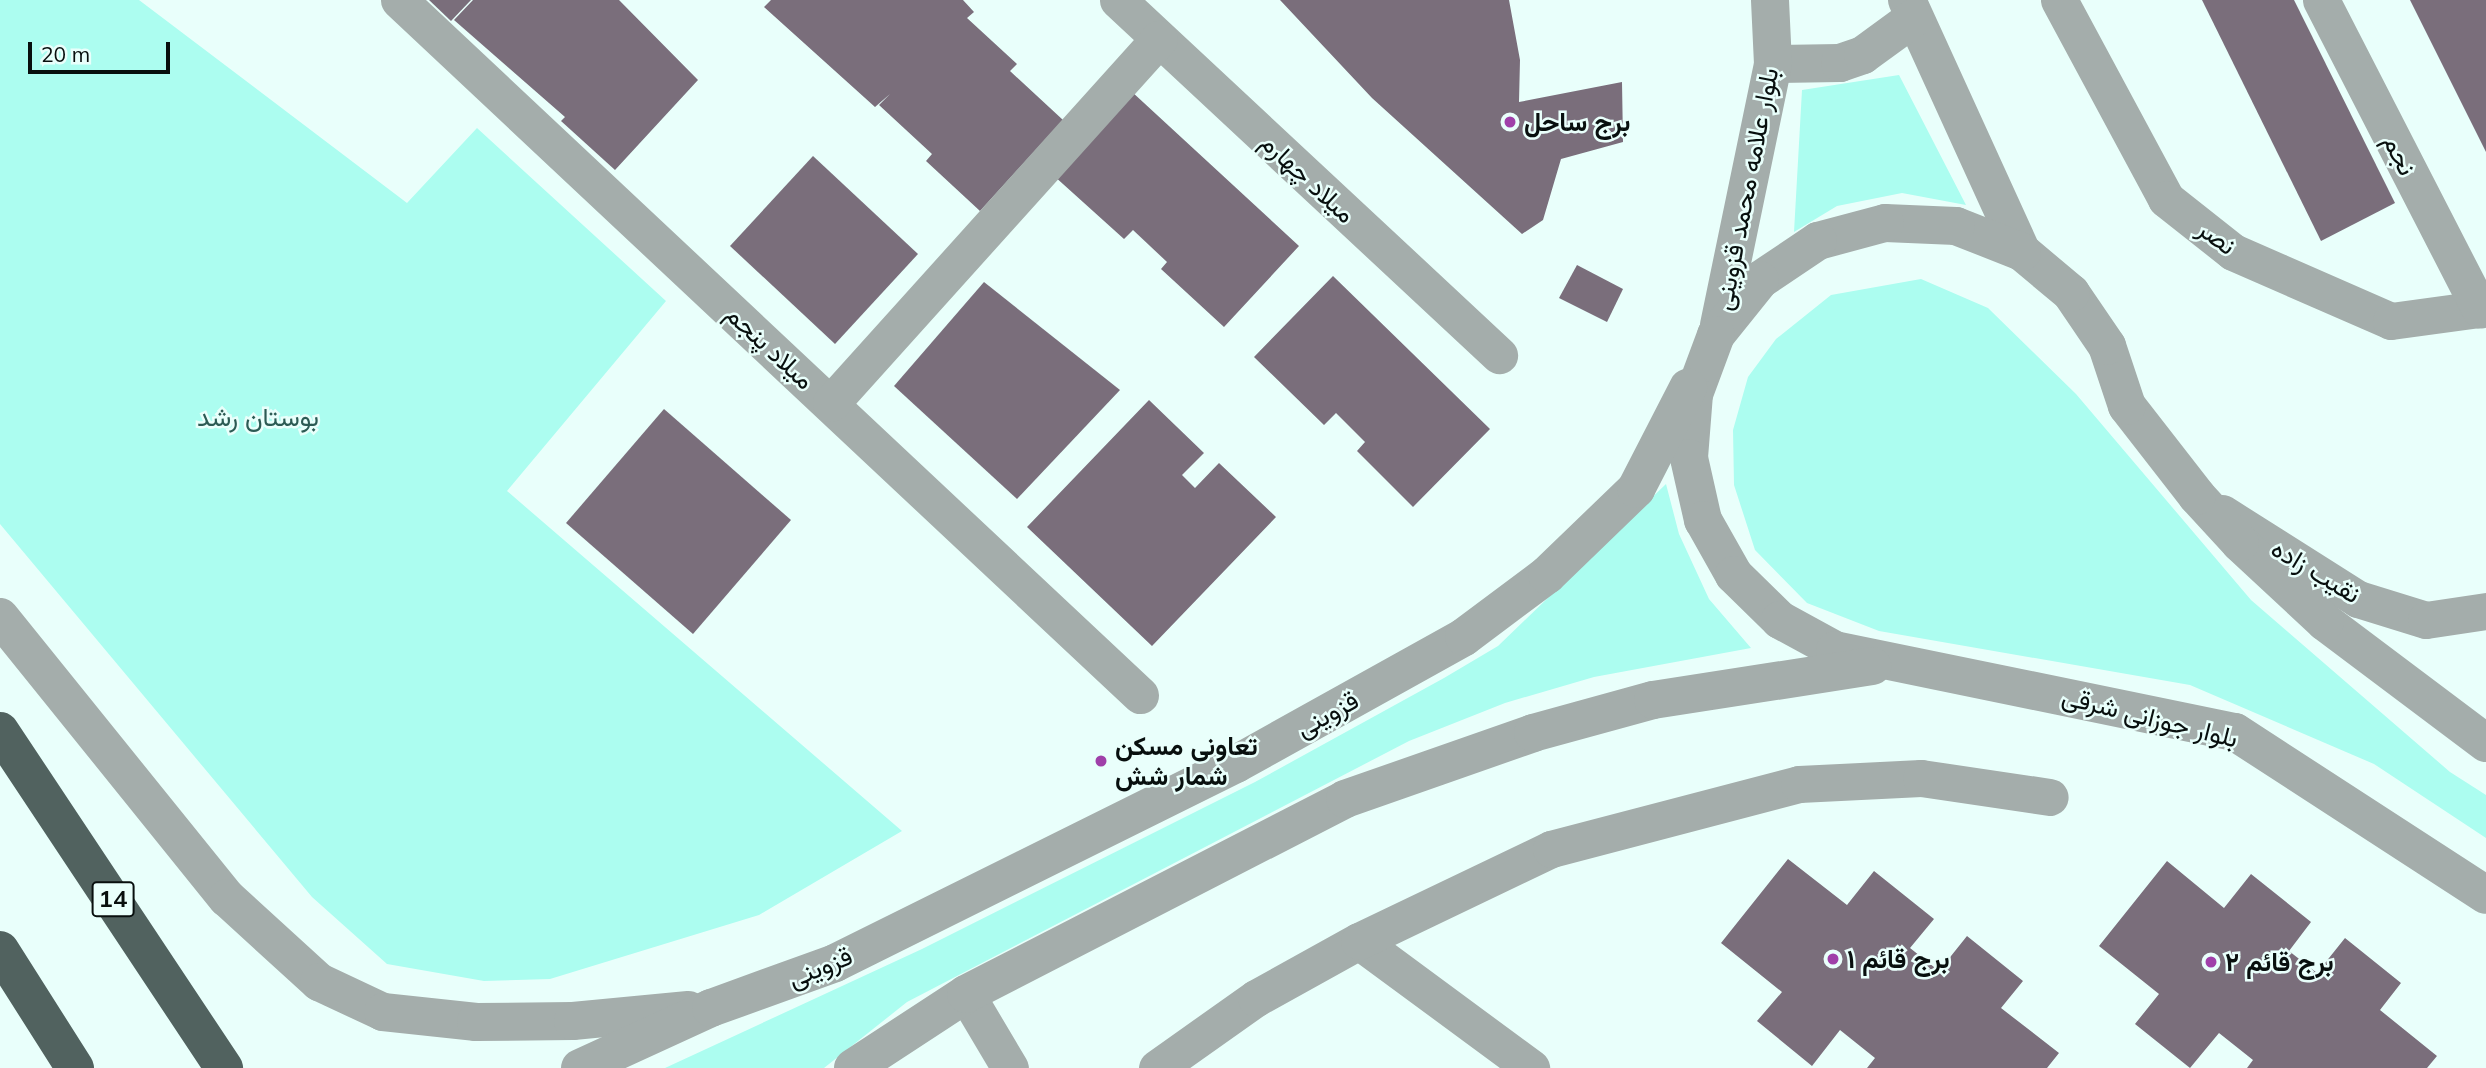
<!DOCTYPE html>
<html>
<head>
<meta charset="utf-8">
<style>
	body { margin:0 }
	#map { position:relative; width:2486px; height:1068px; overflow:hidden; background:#e9fffb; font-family:Mulish,Vazirmatn,sans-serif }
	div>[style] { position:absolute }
	.green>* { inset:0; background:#acfdf0 }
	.building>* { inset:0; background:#7a6e7b }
	.minor>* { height:37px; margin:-18.5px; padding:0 18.5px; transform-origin:18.5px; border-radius:18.5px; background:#a4adab }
	.tertiary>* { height:38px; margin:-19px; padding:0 19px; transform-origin:19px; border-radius:19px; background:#a4adab }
	.trunk>* { height:38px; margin:-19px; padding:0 19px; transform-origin:19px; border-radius:19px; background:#51625f }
	.dots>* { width:19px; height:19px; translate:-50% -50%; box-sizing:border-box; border:4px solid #e9fffb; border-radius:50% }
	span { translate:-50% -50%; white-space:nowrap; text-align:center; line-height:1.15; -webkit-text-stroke:5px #e9fffb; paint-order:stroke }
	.shield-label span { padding:2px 5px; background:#e9fffb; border:2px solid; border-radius:5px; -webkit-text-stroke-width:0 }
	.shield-label { font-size:24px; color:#080f0e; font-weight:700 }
	.poi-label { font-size:26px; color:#080f0e; font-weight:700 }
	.left { translate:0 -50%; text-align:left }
	.street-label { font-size:26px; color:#080f0e }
	.park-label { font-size:26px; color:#2c5b54 }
	.scale { position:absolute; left:28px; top:42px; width:142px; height:32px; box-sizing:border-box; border:4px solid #080f0e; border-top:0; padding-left:9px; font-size:21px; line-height:24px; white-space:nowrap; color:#080f0e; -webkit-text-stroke:5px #e9fffb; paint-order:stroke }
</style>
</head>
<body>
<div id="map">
	<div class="green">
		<i style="clip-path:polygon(0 0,139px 0,407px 203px,477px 128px,666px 301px,507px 491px,902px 831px,759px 915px,550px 979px,484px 981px,387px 964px,312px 897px,0 524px)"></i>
		<i style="clip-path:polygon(1899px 75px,1966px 205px,1902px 193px,1837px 206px,1794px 232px,1802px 90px)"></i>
		<i style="clip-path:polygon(1921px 279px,1988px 308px,2076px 394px,2251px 600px,2450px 772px,2486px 795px,2486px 838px,2374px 764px,2190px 685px,1879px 631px,1807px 603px,1755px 550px,1734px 485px,1733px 430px,1748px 377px,1776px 339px,1831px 295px)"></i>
		<i style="clip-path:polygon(1666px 484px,1679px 534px,1709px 599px,1751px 648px,1594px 677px,1505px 703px,1409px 741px,907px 1002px,824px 1068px,665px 1068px,922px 949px,1255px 782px,1444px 678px,1498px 646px)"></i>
	</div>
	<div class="building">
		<i style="clip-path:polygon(429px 0,471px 0,451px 21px)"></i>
		<i style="clip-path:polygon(473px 0,619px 0,698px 80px,615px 170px,561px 121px,565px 117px,454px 20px)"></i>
		<i style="clip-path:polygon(771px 0,963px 0,974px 12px,967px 18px,1017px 64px,1010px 71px,1063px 120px,980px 211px,926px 161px,932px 154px,879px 105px,890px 94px,875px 107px,764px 7px)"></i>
		<i style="clip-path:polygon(1280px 0,1509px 0,1520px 60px,1519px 102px,1622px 82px,1623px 142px,1561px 159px,1543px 220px,1522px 234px,1372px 98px)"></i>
		<i style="clip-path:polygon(2202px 0,2294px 0,2395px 203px,2321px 241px)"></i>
		<i style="clip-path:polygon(2410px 0,2486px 0,2486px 152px)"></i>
		<i style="clip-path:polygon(1131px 91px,1299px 246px,1224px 327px,1161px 269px,1167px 262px,1133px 230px,1124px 239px,1053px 175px)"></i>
		<i style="clip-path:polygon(813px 156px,918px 254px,835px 344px,730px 246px)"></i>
		<i style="clip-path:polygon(1577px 265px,1623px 289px,1607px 322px,1559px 298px)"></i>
		<i style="clip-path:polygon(1333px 276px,1490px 429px,1413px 507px,1357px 451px,1365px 442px,1336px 413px,1324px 425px,1254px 357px)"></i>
		<i style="clip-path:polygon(984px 282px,1120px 390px,1017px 499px,894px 386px)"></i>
		<i style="clip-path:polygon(1149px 400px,1204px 453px,1182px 475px,1195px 488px,1219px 463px,1276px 517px,1152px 646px,1027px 527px)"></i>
		<i style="clip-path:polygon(664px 409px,791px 520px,693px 634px,566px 523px)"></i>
		<i style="clip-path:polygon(1788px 859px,1847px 905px,1874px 871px,1934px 919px,1910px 948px,1939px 971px,1967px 936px,2023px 981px,2001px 1008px,2059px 1053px,2047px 1068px,1867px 1068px,1875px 1058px,1840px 1030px,1812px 1066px,1757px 1021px,1782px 992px,1721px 943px)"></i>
		<i style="clip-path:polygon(2167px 861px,2224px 908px,2251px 874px,2311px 922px,2289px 951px,2317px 973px,2345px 938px,2401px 983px,2380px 1010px,2437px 1056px,2427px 1068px,2247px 1068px,2253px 1060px,2219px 1033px,2190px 1068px,2135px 1024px,2159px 994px,2099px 946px)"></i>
	</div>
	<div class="minor">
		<i style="left:399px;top:0;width:1016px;rotate:43.17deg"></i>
		<i style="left:1118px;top:0;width:521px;rotate:42.98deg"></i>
		<i style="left:2059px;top:0;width:226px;rotate:61.7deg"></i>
		<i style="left:2166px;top:199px;width:85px;rotate:38.3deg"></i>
		<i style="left:2233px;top:252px;width:172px;rotate:23.6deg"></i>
		<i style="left:2391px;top:321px;width:96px;rotate:-7.8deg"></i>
		<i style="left:2321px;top:0;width:348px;rotate:62.8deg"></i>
		<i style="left:831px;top:403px;width:490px;rotate:-48deg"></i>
		<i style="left:2222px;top:513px;width:161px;rotate:32.3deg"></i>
		<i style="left:2358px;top:599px;width:71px;rotate:17.2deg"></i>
		<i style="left:2426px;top:620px;width:61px;rotate:-8.5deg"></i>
		<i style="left:1359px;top:941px;width:214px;rotate:36.4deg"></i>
		<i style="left:966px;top:994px;width:86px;rotate:59.3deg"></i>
		<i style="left:1157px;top:1068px;width:121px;rotate:-35.3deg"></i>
		<i style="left:1256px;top:998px;width:118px;rotate:-29deg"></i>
		<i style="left:1359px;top:941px;width:213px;rotate:-25.6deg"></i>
		<i style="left:1551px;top:849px;width:256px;rotate:-14.7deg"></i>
		<i style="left:1799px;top:784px;width:122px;rotate:-2.8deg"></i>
		<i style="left:1921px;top:778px;width:130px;rotate:8.4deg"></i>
	</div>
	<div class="tertiary">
		<i style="left:1907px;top:0;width:277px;rotate:65.5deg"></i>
		<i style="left:1773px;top:64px;width:67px;rotate:-0.9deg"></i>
		<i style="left:1840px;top:63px;width:24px;rotate:-19deg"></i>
		<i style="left:1863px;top:55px;width:63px;rotate:-36deg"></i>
		<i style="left:1719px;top:325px;width:267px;rotate:-78.3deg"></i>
		<i style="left:1773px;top:64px;width:64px;rotate:-92.7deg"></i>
		<i style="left:0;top:617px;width:361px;rotate:51.1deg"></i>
		<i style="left:227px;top:898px;width:125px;rotate:42.4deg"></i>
		<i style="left:319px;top:982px;width:71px;rotate:25.1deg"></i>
		<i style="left:383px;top:1012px;width:94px;rotate:6.1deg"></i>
		<i style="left:476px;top:1022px;width:97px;rotate:-0.6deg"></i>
		<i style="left:573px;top:1021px;width:116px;rotate:-5.5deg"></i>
		<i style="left:2486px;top:743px;width:201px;rotate:-143.1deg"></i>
		<i style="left:2325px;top:622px;width:116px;rotate:-137.1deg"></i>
		<i style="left:2240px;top:543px;width:64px;rotate:-132.5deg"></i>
		<i style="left:2197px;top:496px;width:114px;rotate:-127.9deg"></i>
		<i style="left:2127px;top:406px;width:63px;rotate:-108.4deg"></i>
		<i style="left:2107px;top:346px;width:64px;rotate:-124.2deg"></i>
		<i style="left:2071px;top:293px;width:64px;rotate:-140.1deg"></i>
		<i style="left:2022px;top:252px;width:71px;rotate:-158.5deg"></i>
		<i style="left:1956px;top:226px;width:71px;rotate:-177.6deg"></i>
		<i style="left:1885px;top:223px;width:69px;rotate:165deg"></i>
		<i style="left:1818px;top:241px;width:70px;rotate:146.1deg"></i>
		<i style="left:1760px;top:280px;width:70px;rotate:128.7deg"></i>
		<i style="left:1716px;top:335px;width:63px;rotate:110.4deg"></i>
		<i style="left:1694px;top:394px;width:64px;rotate:94.5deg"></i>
		<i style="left:1689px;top:458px;width:64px;rotate:77.3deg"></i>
		<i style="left:1703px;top:520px;width:63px;rotate:60.6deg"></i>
		<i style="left:1734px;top:575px;width:64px;rotate:44.4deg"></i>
		<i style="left:1780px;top:620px;width:63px;rotate:28.6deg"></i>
		<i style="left:1835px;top:650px;width:408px;rotate:11.6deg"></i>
		<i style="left:2235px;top:732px;width:299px;rotate:33deg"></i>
		<i style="left:580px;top:1068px;width:144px;rotate:-24.6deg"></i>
		<i style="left:711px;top:1008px;width:132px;rotate:-19.9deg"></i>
		<i style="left:835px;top:963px;width:448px;rotate:-26.4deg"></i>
		<i style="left:1236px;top:764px;width:261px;rotate:-29.1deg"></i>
		<i style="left:1464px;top:637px;width:104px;rotate:-36.8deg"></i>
		<i style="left:1547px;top:575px;width:124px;rotate:-44deg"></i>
		<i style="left:1636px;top:489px;width:114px;rotate:-62.8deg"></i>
		<i style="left:853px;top:1068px;width:135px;rotate:-33.2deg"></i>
		<i style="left:966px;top:994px;width:426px;rotate:-27.2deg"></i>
		<i style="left:1345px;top:799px;width:199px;rotate:-19.3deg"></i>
		<i style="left:1533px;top:733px;width:124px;rotate:-15.4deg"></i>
		<i style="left:1653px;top:700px;width:222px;rotate:-8.8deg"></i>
	</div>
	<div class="trunk">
		<i style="left:0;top:731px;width:405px;rotate:56.4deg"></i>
		<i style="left:0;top:950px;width:140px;rotate:57.6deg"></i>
	</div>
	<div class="dots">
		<i style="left:1510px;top:122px;background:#9f40a9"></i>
		<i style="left:1101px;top:761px;background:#9f40a9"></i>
		<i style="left:1833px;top:959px;background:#9f40a9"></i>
		<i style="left:2211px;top:962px;background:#9f40a9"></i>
	</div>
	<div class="shield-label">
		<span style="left:113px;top:899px">14</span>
	</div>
	<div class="poi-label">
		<span class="left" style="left:1524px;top:122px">برج ساحل</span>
		<span class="left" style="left:1115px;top:761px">تعاونی مسکن<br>شمار شش</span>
		<span class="left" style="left:1847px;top:959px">برج قائم ۱</span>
		<span class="left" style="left:2225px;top:962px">برج قائم ۲</span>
	</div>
	<div class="street-label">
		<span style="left:2400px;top:155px;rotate:63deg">نجم</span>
		<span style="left:1308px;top:178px;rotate:43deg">میلاد چهارم</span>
		<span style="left:1746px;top:189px;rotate:-79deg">بلوار علامه محمد قزوینی</span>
		<span style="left:2217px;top:237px;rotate:36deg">نصر</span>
		<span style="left:770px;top:347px;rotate:43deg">میلاد پنجم</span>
		<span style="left:2316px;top:571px;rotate:31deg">نقیب زاده</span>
		<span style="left:1327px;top:714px;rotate:-29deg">قزوینی</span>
		<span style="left:2150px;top:717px;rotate:14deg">بلوار جوزانی شرقی</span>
		<span style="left:820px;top:967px;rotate:-22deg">قزوینی</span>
	</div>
	<div class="park-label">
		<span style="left:258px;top:417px">بوستان رشد</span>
	</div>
	<div class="scale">20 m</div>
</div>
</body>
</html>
